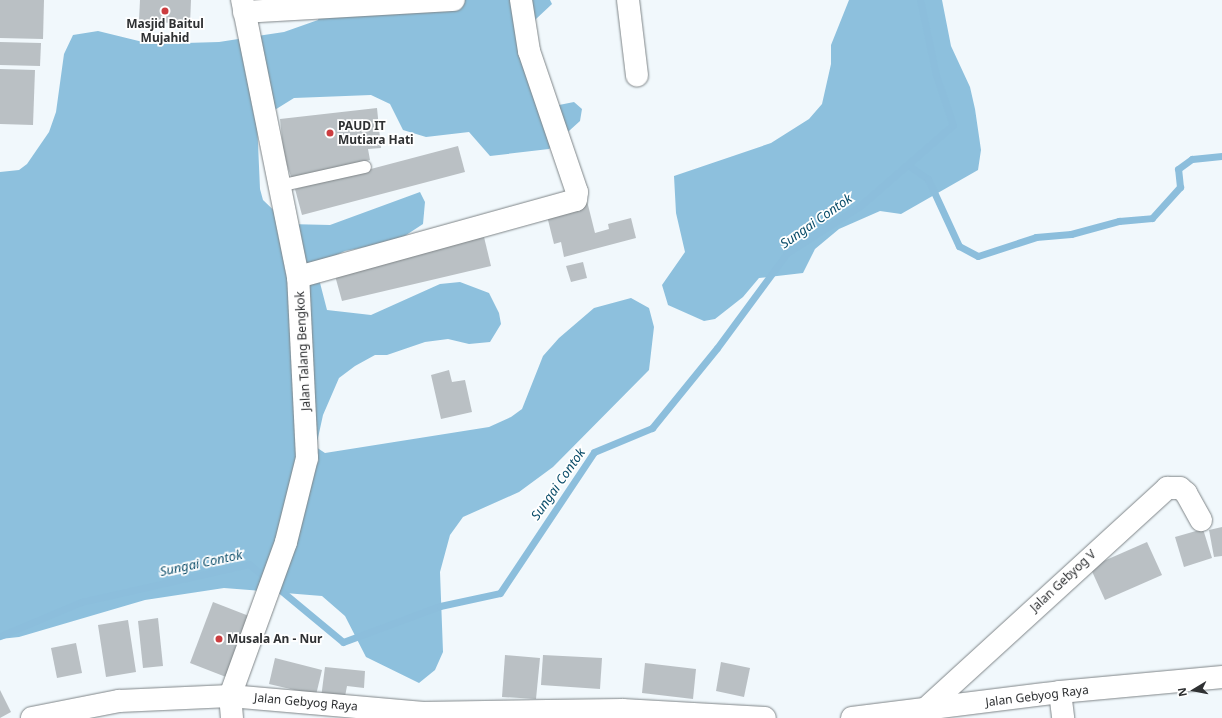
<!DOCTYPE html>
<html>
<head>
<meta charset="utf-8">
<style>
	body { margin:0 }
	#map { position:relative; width:1222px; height:718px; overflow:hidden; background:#f1f8fc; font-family:"Noto Sans",sans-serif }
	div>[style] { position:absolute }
	.forest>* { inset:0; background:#8dc0dd }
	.stream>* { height:7px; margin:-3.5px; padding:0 3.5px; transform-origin:3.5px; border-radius:3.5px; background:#8cbedc }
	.building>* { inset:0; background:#bac0c4 }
	.roads { filter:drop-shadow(0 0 1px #7f8588) drop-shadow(0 0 1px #7f8588) }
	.lane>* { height:12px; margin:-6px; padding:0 6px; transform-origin:6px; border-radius:6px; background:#fff }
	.street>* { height:22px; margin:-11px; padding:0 11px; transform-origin:11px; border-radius:11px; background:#fff }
	.dots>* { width:11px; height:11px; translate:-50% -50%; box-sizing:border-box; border:2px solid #fff; border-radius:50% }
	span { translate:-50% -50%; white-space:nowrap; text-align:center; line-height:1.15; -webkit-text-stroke:3.5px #fff; paint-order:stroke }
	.poi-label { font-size:12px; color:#2f3133; font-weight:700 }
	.left { translate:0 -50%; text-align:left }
	.street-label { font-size:12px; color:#2f3133 }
	.water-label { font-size:13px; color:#094c69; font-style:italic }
	.north { position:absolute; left:1174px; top:670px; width:40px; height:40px; -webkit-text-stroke:3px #fff; paint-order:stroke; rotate:260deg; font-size:11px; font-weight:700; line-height:16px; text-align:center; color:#2f3133 }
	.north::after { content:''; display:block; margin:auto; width:14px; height:18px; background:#2f3133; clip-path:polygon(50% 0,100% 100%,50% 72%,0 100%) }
</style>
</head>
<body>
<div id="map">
	<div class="forest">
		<i style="clip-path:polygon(325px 0,550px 0,552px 4px,536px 19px,532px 29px,544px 108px,574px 102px,582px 109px,580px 121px,549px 149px,490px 156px,469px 132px,426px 137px,403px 130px,390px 104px,371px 95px,294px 98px,257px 121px,260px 189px,263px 200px,288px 224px,330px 225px,420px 192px,425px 202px,423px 224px,397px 241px,345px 251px,326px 260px,319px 279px,327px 310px,371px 315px,440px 284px,460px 282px,489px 293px,499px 313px,501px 324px,490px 342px,469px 344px,448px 339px,425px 342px,387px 355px,375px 355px,355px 366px,339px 378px,323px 415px,316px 447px,325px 453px,489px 427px,511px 417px,522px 409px,543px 356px,559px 338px,594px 308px,631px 298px,649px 308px,654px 327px,649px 370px,553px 467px,519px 492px,463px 517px,450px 535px,440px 572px,443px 652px,435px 670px,419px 683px,366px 657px,345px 616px,322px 596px,224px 588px,145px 600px,19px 637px,0 639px,0 172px,19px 170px,27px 164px,49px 132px,56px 112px,64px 54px,73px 35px,98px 31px,151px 44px,219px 42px,284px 32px,318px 20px)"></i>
		<i style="clip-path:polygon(849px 0,942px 0,951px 46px,970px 87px,975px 109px,981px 150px,978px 170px,901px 214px,880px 211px,839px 229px,815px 249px,803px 273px,759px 278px,743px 297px,715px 319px,704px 321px,668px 305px,662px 285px,685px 252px,676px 213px,674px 176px,771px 143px,809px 119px,822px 104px,831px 64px,831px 45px)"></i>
	</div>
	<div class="stream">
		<i style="left:908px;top:165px;width:24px;rotate:35deg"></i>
		<i style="left:928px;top:179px;width:74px;rotate:65.2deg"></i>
		<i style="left:959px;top:246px;width:21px;rotate:28deg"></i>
		<i style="left:978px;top:256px;width:61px;rotate:-18.1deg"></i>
		<i style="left:1036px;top:237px;width:35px;rotate:-5deg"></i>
		<i style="left:1071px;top:234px;width:50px;rotate:-15.2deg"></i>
		<i style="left:1119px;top:221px;width:33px;rotate:-5deg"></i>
		<i style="left:1152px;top:218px;width:42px;rotate:-47.9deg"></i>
		<i style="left:1180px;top:187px;width:18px;rotate:-96deg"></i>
		<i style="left:1178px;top:169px;width:17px;rotate:-36deg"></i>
		<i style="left:1192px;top:159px;width:30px;rotate:-6deg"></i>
		<i style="left:0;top:636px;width:88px;rotate:-22.8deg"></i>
		<i style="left:81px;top:602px;width:172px;rotate:-12.7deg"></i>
		<i style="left:249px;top:564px;width:122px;rotate:39.7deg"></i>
		<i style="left:343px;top:642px;width:103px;rotate:-20.4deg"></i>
		<i style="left:440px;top:606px;width:61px;rotate:-12.2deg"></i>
		<i style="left:500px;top:593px;width:169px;rotate:-56.3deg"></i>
		<i style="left:594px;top:452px;width:63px;rotate:-22.5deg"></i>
		<i style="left:652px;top:428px;width:103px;rotate:-50.9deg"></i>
		<i style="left:717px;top:348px;width:118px;rotate:-53.6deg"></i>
		<i style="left:787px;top:253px;width:87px;rotate:-32.8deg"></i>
		<i style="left:860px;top:206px;width:123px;rotate:-41.1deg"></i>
		<i style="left:953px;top:125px;width:53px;rotate:-108.8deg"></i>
		<i style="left:936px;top:75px;width:77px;rotate:-102deg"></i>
	</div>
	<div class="building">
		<i style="clip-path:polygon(0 0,44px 0,43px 39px,0 38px)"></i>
		<i style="clip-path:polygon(140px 0,191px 0,190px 24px,139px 21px)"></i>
		<i style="clip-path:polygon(0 42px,41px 43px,40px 66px,0 65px)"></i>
		<i style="clip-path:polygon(0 69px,35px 70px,33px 125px,0 124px)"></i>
		<i style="clip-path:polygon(377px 108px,381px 148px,368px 149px,370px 160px,292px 179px,284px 158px,280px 119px)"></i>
		<i style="clip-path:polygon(458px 146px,465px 172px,302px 215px,295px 189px)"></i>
		<i style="clip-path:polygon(587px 201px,595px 233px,609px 229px,608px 224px,631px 218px,636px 238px,564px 257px,561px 242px,554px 244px,546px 212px)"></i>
		<i style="clip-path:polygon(484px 237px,491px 266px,342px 301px,334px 272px)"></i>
		<i style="clip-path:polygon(583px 262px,587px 278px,571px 282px,566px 266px)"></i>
		<i style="clip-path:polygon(449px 370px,452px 382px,465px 380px,472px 412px,441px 419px,431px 375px)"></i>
		<i style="clip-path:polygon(1222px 527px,1222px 556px,1214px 557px,1209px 530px)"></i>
		<i style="clip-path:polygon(1203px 529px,1212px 558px,1184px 567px,1175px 537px)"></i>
		<i style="clip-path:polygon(1147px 542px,1162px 575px,1105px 600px,1090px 567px)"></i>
		<i style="clip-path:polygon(213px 602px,249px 616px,226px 677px,190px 663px)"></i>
		<i style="clip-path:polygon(158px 618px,163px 666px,143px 668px,138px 621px)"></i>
		<i style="clip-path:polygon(128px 620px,136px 672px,106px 677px,98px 625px)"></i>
		<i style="clip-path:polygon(76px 643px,82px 673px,57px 678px,51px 648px)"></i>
		<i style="clip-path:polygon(505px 655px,540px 658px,536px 699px,502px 697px)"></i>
		<i style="clip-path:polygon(543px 655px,602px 658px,600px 689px,541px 685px)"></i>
		<i style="clip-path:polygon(275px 658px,322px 670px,316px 695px,269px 684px)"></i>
		<i style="clip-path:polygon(721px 662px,750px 668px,744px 697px,716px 691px)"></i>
		<i style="clip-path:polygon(645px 663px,696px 669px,693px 699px,642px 693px)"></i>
		<i style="clip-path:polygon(325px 667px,365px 671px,364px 688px,347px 686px,344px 702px,321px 698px)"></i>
		<i style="clip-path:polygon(0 690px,11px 712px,0 718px)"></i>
	</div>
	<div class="roads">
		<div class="lane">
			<i style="left:279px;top:186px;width:88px;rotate:-12.5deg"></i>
		</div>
		<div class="street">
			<i style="left:628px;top:0;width:76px;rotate:83.2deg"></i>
			<i style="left:244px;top:12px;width:210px;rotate:-3.3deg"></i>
			<i style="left:298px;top:277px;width:288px;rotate:-15.5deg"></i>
			<i style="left:576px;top:200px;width:8px;rotate:-83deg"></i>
			<i style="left:577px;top:192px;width:149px;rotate:-108.8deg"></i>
			<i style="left:529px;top:51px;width:52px;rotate:-98.9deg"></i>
			<i style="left:1060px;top:692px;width:26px;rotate:83deg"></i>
			<i style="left:923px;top:711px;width:331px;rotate:-42.4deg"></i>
			<i style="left:1167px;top:488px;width:13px"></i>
			<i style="left:1180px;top:488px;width:8px;rotate:40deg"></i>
			<i style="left:1186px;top:493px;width:31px;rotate:61deg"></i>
			<i style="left:32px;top:718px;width:89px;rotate:-11.1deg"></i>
			<i style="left:119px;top:701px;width:111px;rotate:-2.6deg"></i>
			<i style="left:230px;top:696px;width:194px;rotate:5deg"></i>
			<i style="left:423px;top:713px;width:199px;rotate:-0.9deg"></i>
			<i style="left:622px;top:710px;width:143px;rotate:3.2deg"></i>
			<i style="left:232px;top:718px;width:22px;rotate:-95deg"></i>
			<i style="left:230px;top:696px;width:164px;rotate:-70deg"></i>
			<i style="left:286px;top:542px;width:87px;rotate:-76deg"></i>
			<i style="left:307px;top:458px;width:181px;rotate:-92.8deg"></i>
			<i style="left:298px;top:277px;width:283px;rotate:-101.4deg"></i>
			<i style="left:852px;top:718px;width:210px;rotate:-7.1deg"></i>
			<i style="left:1060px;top:692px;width:163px;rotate:-5.3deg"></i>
		</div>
	</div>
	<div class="dots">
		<i style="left:165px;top:11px;background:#cc3d40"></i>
		<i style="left:330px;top:133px;background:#cc3d40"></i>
		<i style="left:219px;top:639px;background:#cc3d40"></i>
	</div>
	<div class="poi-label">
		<span style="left:165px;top:31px">Masjid Baitul<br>Mujahid</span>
		<span class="left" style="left:338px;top:133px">PAUD IT<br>Mutiara Hati</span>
		<span class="left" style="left:227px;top:639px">Musala An - Nur</span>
	</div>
	<div class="street-label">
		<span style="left:303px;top:351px;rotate:-93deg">Jalan Talang Bengkok</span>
		<span style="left:1063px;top:581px;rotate:-43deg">Jalan Gebyog V</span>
		<span style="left:1037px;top:696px;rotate:-7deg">Jalan Gebyog Raya</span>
		<span style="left:306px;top:702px;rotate:5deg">Jalan Gebyog Raya</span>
	</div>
	<div class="water-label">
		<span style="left:816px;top:221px;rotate:-35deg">Sungai Contok</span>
		<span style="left:558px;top:484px;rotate:-55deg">Sungai Contok</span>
		<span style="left:201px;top:563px;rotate:-12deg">Sungai Contok</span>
	</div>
	<div class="north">N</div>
</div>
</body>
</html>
